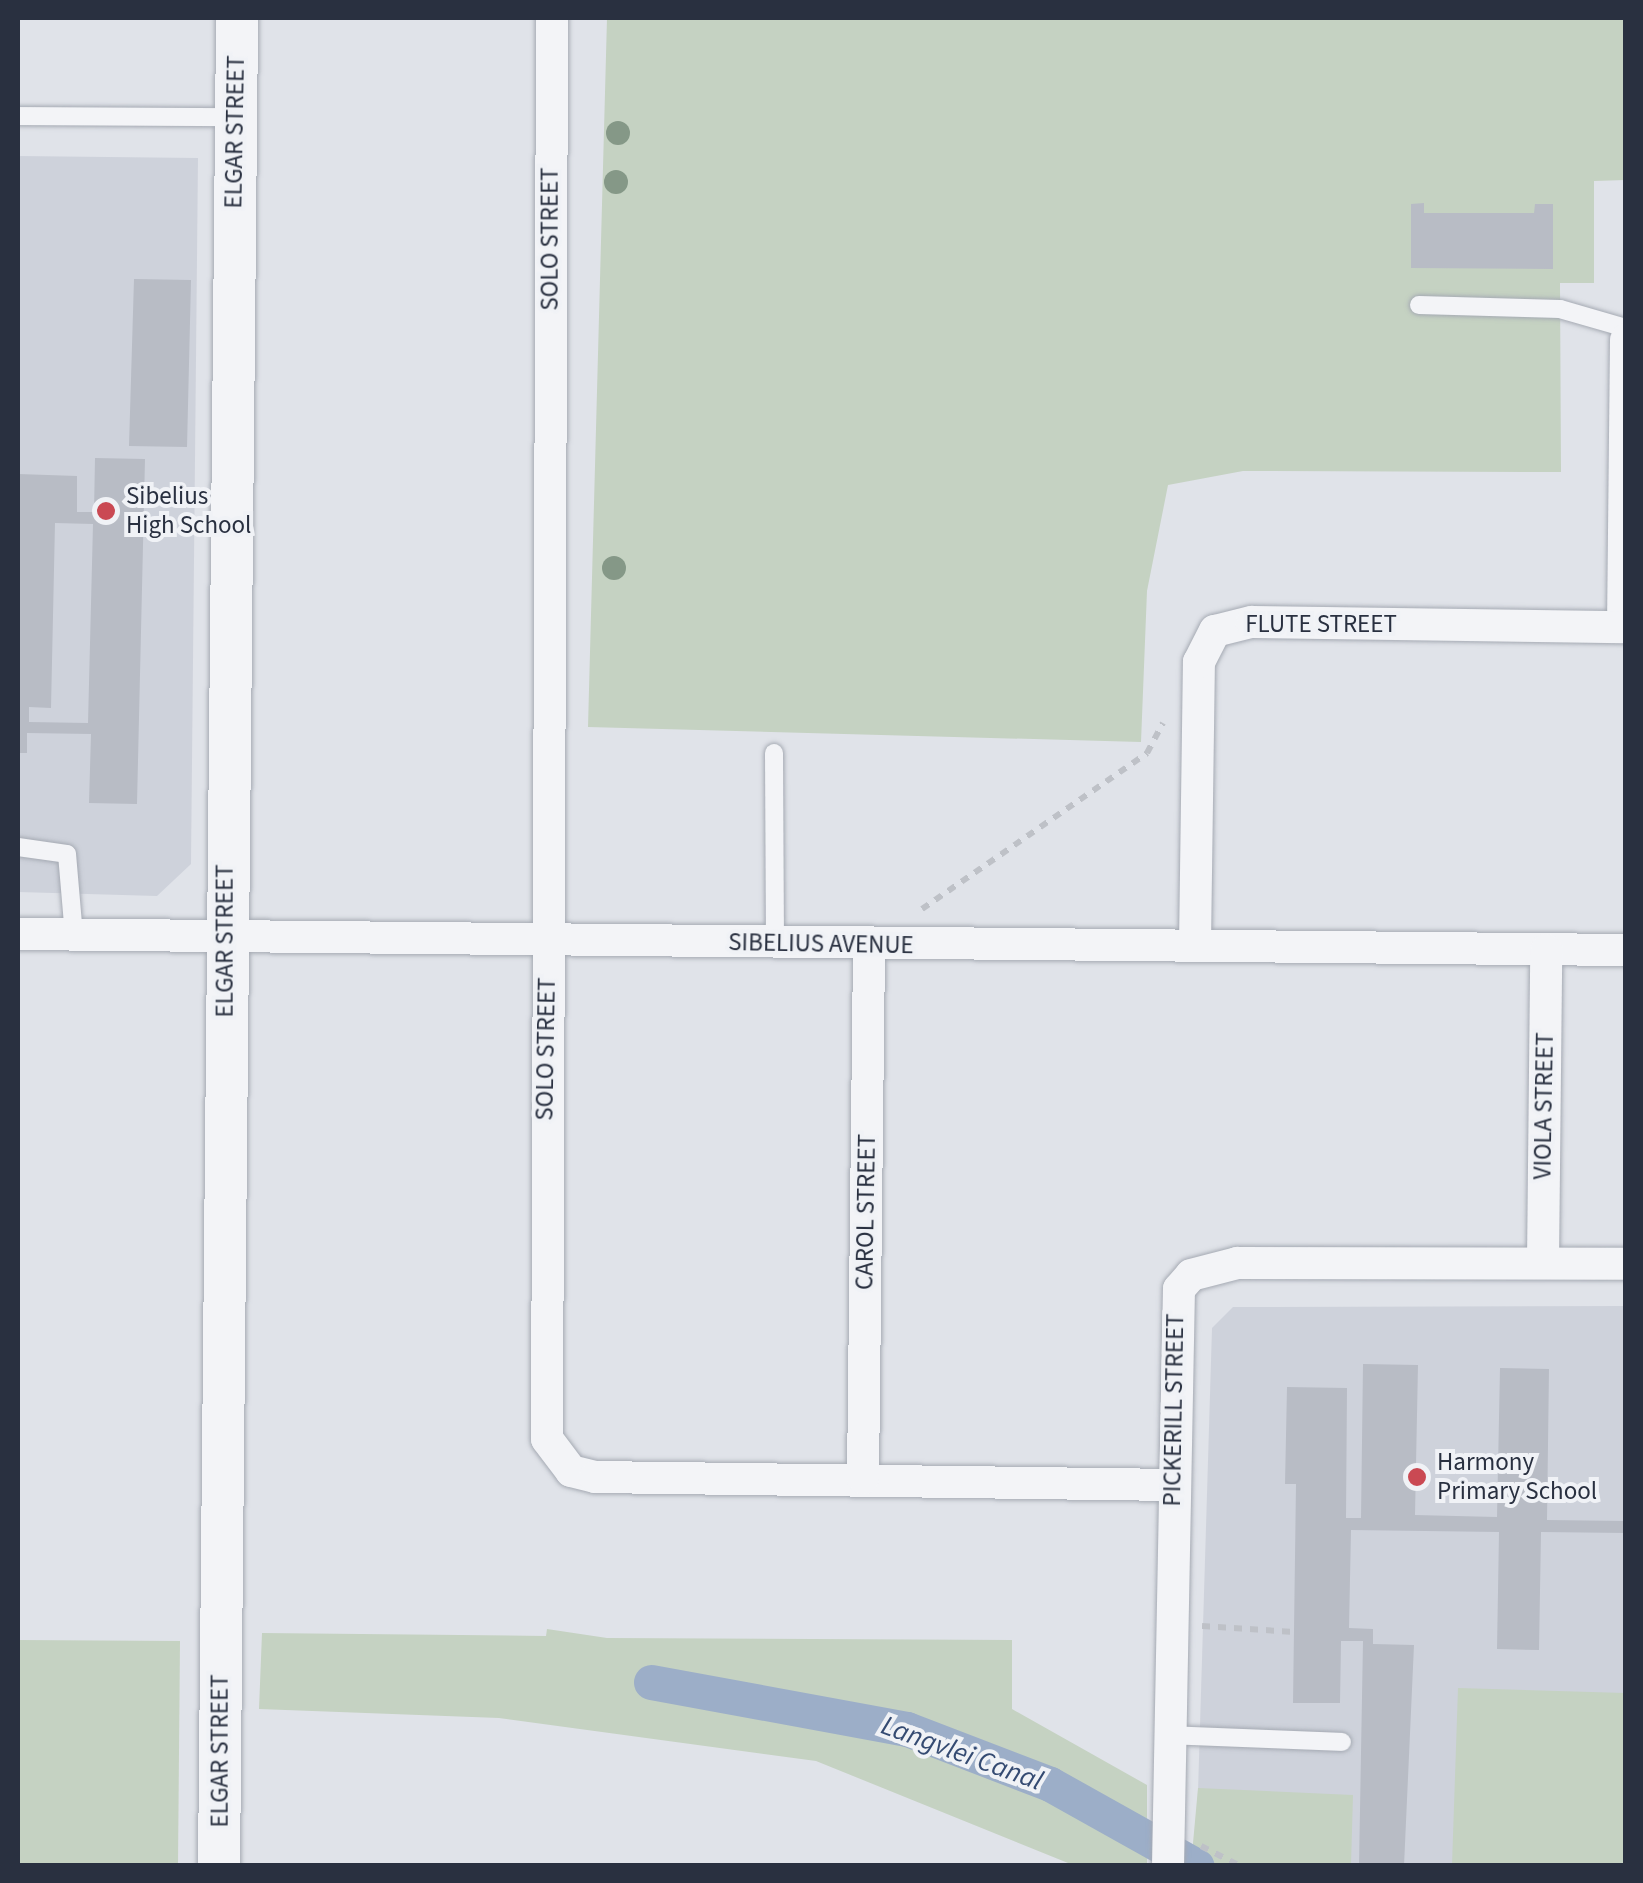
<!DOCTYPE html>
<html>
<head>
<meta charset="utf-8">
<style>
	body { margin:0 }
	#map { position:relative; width:1643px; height:1883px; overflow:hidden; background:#e0e3e9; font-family:"Source Sans 3",sans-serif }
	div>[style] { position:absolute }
	.built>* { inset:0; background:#ced2db }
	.green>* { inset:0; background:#c5d2c2 }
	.canal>* { height:35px; margin:-17.5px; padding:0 17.5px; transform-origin:17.5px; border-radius:17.5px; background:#9caec8 }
	.building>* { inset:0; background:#b8bcc5 }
	.path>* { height:6px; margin-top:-3px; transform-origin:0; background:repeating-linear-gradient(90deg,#bec1c7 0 8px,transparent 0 16px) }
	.roads { filter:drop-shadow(0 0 2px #a5aab3) drop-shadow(0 0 2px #a5aab3) }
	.service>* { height:18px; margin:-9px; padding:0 9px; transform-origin:9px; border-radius:9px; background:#f3f4f7 }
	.minor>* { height:32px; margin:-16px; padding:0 16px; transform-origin:16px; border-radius:16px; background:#f3f4f7 }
	.tertiary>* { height:42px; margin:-21px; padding:0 21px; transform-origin:21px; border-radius:21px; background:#f3f4f7 }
	.trees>* { width:24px; height:24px; margin:-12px; border-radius:50%; background:#859887 }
	.dots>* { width:28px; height:28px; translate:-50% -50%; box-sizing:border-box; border:5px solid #f0f2f6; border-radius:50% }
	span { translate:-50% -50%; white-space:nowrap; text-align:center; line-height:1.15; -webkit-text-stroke:8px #f0f2f6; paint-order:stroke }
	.street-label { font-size:25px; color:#293040 }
	.poi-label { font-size:25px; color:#293040 }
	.left { translate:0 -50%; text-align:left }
	.water-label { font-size:28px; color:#354b72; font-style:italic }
	.frame { position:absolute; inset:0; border:20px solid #293040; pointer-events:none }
</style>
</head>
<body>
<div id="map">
	<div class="built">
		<i style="clip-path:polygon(18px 156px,198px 158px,191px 864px,157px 896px,18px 892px)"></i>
		<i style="clip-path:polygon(1625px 1306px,1625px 1865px,1272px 1865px,1197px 1825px,1212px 1328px,1233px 1307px)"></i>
	</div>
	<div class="green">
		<i style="clip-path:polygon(607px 18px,1625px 18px,1625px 180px,1594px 181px,1594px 283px,1560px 283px,1561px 472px,1243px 471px,1168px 485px,1147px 591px,1141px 742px,588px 727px)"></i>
		<i style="clip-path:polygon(547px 1629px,607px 1638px,1012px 1640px,1012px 1709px,1147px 1785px,1147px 1865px,1073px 1865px,816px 1761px,499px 1718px,259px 1709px,262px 1633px,546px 1636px)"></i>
		<i style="clip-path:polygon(18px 1640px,180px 1641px,178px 1865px,18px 1865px)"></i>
		<i style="clip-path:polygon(1458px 1688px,1625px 1693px,1625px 1865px,1452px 1865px)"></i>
		<i style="clip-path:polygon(1198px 1788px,1353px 1795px,1351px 1865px,1191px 1865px)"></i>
	</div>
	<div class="canal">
		<i style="left:651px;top:1682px;width:260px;rotate:10.4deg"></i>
		<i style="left:907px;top:1729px;width:153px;rotate:21deg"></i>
		<i style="left:1050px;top:1784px;width:168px;rotate:29.2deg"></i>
	</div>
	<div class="building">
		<i style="clip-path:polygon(1424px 203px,1424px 213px,1534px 213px,1535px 204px,1553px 204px,1553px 269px,1411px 268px,1411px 204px)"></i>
		<i style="clip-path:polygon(134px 279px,191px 280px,187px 447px,129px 446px)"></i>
		<i style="clip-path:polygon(evenodd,95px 458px,145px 459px,137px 804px,89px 803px,91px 734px,27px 733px,27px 753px,18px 753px,18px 474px,77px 476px,77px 512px,94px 512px,95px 458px,55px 523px,93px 524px,88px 723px,29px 722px,29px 707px,51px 708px,55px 523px)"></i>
		<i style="clip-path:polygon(1363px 1364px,1418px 1365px,1415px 1515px,1497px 1517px,1500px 1368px,1549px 1369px,1547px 1520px,1626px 1521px,1626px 1533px,1541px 1532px,1539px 1650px,1497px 1649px,1499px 1532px,1351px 1530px,1349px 1628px,1373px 1629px,1373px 1644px,1414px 1645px,1404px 1866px,1359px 1866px,1363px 1641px,1341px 1641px,1340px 1703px,1293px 1703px,1296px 1484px,1285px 1484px,1287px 1387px,1347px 1388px,1346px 1518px,1361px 1518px)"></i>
	</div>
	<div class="path">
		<i style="left:922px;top:909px;width:274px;rotate:-34.7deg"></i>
		<i style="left:1147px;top:753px;width:34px;rotate:-62deg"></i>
		<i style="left:1202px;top:1626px;width:92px;rotate:3.7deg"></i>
		<i style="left:1201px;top:1846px;width:44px;rotate:27.1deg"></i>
	</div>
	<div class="roads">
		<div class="service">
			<i style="left:18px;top:116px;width:217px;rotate:0.3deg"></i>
			<i style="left:1419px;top:305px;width:141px;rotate:1.6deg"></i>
			<i style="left:1560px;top:309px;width:69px;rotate:16.1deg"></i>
			<i style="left:774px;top:753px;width:190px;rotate:89.7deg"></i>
			<i style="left:18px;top:847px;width:49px;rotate:8.1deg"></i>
			<i style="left:67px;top:854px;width:81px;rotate:85.1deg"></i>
			<i style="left:1169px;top:1735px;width:173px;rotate:2.3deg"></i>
		</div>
		<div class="minor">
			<i style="left:552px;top:18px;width:1421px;rotate:90.2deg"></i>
			<i style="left:547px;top:1439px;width:40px;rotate:53deg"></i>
			<i style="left:571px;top:1471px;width:25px;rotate:14deg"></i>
			<i style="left:595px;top:1477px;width:577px;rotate:0.79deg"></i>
			<i style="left:1623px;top:627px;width:287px;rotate:-89.4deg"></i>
			<i style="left:18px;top:934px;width:1608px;rotate:0.57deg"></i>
			<i style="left:1195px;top:944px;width:282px;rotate:-89.2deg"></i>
			<i style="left:1199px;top:662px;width:35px;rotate:-63deg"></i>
			<i style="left:1215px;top:631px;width:38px;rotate:-14deg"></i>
			<i style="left:1252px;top:622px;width:374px;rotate:0.8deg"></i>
			<i style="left:1543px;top:1262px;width:312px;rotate:-89.4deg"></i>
			<i style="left:863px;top:1478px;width:532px;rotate:-89.35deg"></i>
			<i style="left:1168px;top:1866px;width:577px;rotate:-88.91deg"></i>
			<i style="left:1179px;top:1289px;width:18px;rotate:-49deg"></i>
			<i style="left:1191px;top:1275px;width:48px;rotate:-14.6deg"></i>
			<i style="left:1237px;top:1263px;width:389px;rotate:0.1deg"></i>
		</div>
		<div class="tertiary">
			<i style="left:219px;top:1866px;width:1848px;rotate:-89.44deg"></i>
		</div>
	</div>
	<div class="trees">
		<i style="left:618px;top:133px"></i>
		<i style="left:616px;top:182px"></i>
		<i style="left:614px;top:568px"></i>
	</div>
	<div class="dots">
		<i style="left:106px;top:511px;background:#ca4953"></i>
		<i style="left:1417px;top:1477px;background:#ca4953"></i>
	</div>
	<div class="street-label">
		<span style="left:235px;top:132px;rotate:-89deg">ELGAR STREET</span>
		<span style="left:550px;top:239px;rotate:-90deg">SOLO STREET</span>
		<span style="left:1321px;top:624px">FLUTE STREET</span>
		<span style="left:225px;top:941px;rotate:-90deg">ELGAR STREET</span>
		<span style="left:821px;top:944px;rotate:1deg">SIBELIUS AVENUE</span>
		<span style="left:546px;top:1049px;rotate:-89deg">SOLO STREET</span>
		<span style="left:1544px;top:1106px;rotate:-89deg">VIOLA STREET</span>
		<span style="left:866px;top:1212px;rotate:-89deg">CAROL STREET</span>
		<span style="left:1174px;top:1410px;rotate:-89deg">PICKERILL STREET</span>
		<span style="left:220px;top:1751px;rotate:-90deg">ELGAR STREET</span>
	</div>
	<div class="poi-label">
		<span class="left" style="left:126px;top:511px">Sibelius<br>High School</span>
		<span class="left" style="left:1437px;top:1477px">Harmony<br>Primary School</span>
	</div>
	<div class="water-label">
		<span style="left:962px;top:1753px;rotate:20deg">Langvlei Canal</span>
	</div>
	<div class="frame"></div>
</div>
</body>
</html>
